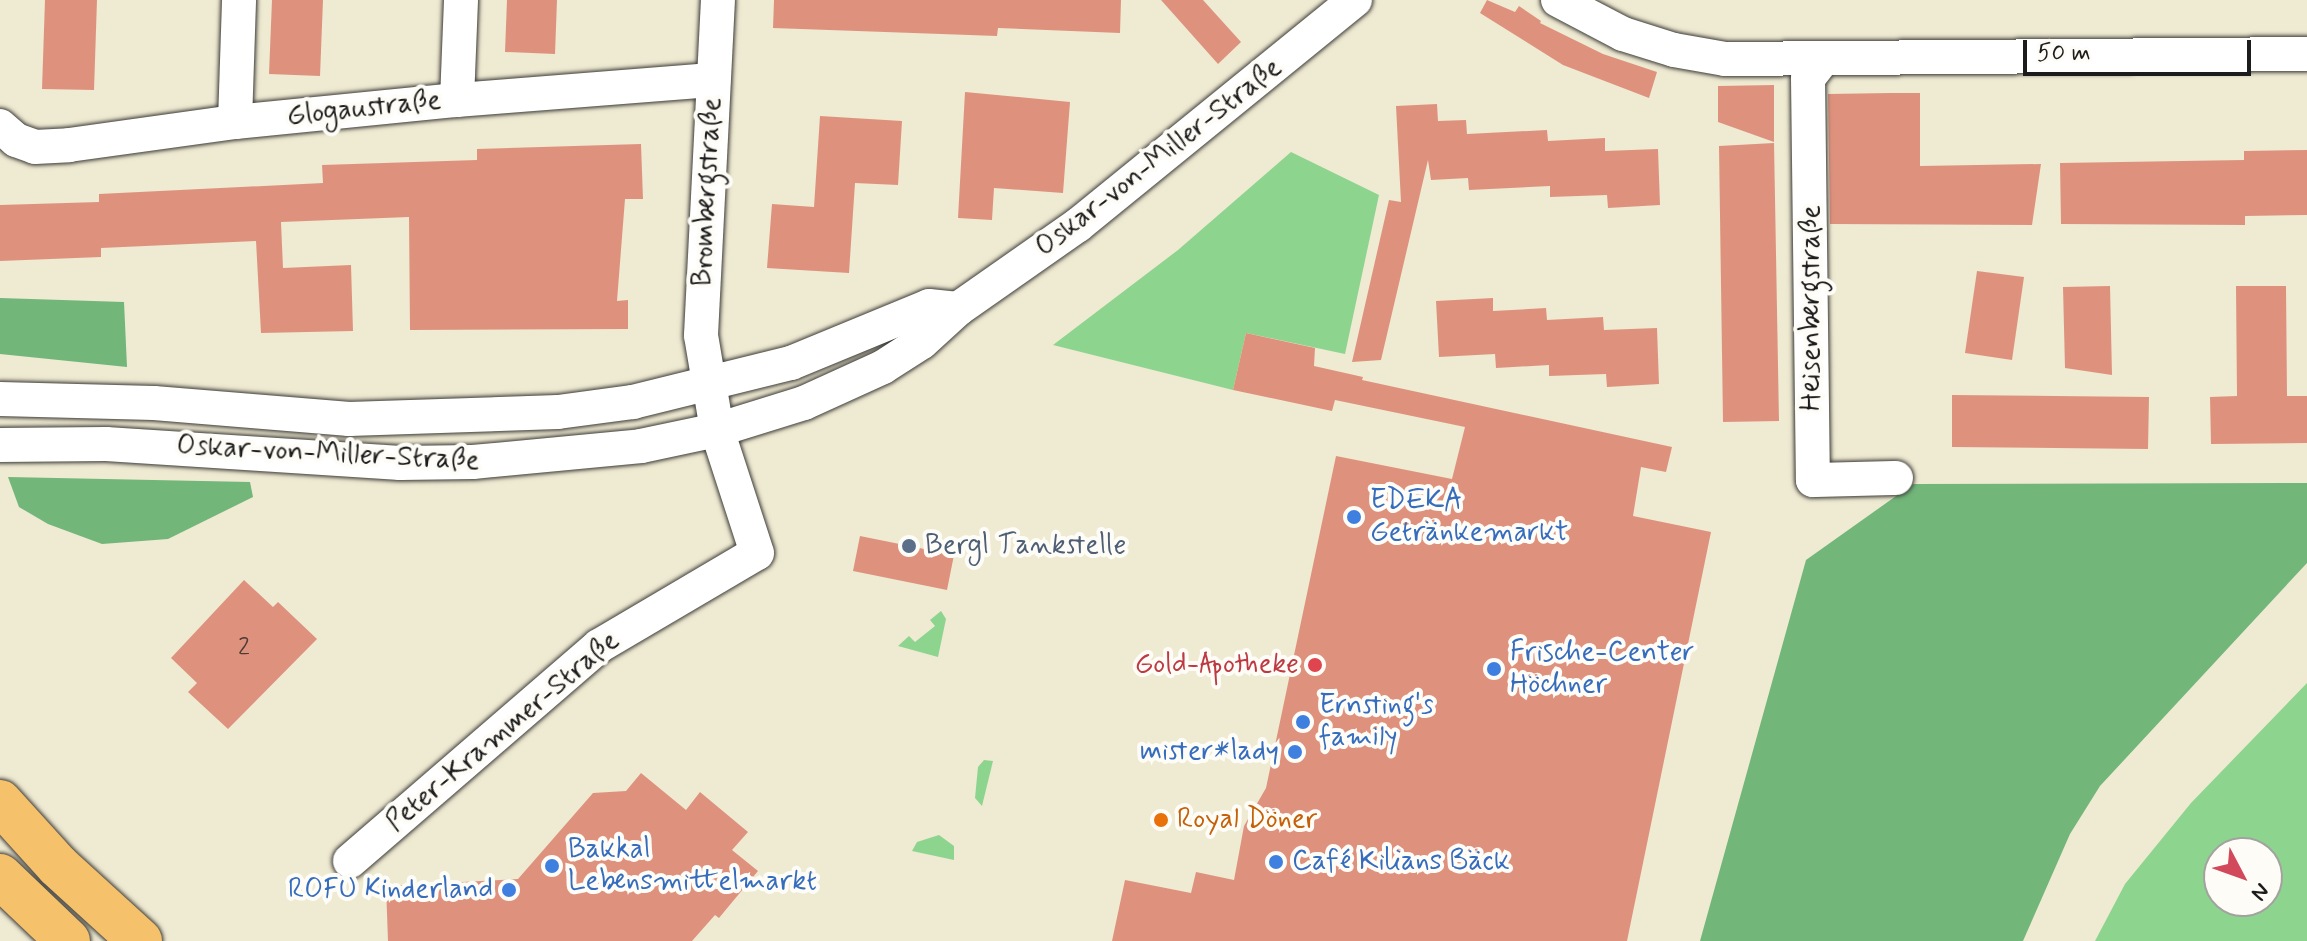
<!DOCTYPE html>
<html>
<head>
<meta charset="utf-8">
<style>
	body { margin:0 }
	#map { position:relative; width:2307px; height:941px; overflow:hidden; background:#efead2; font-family:Mynerve,sans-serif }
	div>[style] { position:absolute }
	.green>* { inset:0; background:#8dd48f }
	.forest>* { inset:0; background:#72b67a }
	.building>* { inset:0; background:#de927e }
	.roads { filter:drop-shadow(0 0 2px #3c3b37) drop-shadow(0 0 2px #3c3b37) }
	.minor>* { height:34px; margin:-17px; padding:0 17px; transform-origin:17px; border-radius:17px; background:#fff }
	.major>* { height:44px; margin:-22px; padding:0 22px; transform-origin:22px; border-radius:22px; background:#f5c16b }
	.dots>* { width:22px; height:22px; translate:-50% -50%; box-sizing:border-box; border:4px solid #fdfcf7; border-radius:50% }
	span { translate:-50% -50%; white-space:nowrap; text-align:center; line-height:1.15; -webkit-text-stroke:8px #fdfcf7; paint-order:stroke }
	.number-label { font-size:24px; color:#4c3a34 }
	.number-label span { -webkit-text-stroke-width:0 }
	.street-label { font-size:28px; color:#1c1c1c }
	.shop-label { font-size:28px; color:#366cbe }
	.left { translate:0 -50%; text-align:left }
	.right { translate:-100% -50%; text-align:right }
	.service-label { font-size:28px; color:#4e5e75 }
	.health-label { font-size:28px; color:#be3a42 }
	.food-label { font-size:28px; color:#c56008 }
	.north { position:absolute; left:2203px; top:837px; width:80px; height:80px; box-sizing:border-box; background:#fdfcf7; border:2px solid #a3a29f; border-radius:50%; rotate:131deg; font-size:22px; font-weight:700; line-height:32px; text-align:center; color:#1c1c1c }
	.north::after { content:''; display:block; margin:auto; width:28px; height:36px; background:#d1495b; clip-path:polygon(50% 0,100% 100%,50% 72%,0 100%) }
	.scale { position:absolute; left:2023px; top:40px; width:228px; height:36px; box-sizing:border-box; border:4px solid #1c1c1c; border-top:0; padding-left:10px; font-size:24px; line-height:28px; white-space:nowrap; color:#1c1c1c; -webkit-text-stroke:6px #fdfcf7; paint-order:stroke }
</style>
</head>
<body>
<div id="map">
	<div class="green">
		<i style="clip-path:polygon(1291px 152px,1379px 195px,1345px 354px,1246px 333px,1233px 390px,1053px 345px,1178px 250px)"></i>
		<i style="clip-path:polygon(941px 611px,946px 619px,938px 657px,898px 646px,909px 636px,915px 642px,935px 626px,930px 620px)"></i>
		<i style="clip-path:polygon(evenodd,2307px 683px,2307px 941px,2095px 941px,2125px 884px,2191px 803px,2307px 683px,2219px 853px,2267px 853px,2267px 901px,2219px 901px,2219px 853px)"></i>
		<i style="clip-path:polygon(984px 760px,993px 761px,982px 806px,975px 798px,978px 767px)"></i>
		<i style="clip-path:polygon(939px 835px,954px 846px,954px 860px,912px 851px,917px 842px)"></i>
	</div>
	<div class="forest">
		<i style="clip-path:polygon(0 298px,124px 302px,127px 367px,0 354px)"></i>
		<i style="clip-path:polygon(8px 477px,250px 482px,253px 497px,168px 539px,102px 544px,48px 524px,19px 507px)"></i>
		<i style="clip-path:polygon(2307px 483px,2307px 563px,2100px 786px,2070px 834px,2023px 941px,1700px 941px,1806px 560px,1913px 484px)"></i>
	</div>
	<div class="building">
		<i style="clip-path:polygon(45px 0,97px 0,94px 90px,42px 89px)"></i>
		<i style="clip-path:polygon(272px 0,323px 0,320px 76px,269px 74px)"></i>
		<i style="clip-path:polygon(507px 0,557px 0,555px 54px,505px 52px)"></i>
		<i style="clip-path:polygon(774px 0,1121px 0,1120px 33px,998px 28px,997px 36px,773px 28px)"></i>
		<i style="clip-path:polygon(1161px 0,1203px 0,1241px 42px,1218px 64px)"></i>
		<i style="clip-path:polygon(1487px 0,1515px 12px,1519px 6px,1541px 21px,1540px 23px,1603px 54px,1657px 72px,1649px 98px,1563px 65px,1480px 13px)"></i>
		<i style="clip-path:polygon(1774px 85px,1774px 142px,1718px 122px,1718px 86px)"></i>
		<i style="clip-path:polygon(965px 92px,1070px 102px,1063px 193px,994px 188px,992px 220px,958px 218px)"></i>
		<i style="clip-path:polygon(1891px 93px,1920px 93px,1920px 166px,2041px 164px,2032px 225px,1830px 224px,1828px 94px)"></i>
		<i style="clip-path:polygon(1437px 104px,1438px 121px,1466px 120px,1467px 134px,1547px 130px,1548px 141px,1605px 138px,1605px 151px,1658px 149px,1660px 205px,1608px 208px,1607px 195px,1550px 197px,1550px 186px,1469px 190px,1468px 178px,1431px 180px,1428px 160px,1381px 360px,1352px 362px,1389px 200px,1401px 202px,1396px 106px)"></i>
		<i style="clip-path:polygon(820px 116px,902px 121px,898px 185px,855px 183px,849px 273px,767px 268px,772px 204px,814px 207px)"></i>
		<i style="clip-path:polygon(1774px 143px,1779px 421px,1723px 422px,1719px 146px)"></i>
		<i style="clip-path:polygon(641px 144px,643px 199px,625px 199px,617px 301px,628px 300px,628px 329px,410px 330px,409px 217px,281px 222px,283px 268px,351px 265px,353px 331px,261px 333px,256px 241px,101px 248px,101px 257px,0 261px,0 205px,99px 202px,99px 194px,323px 183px,322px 165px,477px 160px,477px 149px)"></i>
		<i style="clip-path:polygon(2307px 150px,2307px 215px,2245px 216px,2245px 225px,2061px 224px,2060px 163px,2244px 160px,2244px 151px)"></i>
		<i style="clip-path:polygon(1977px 271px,2024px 277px,2012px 360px,1965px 353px)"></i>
		<i style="clip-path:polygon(2110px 286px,2112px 375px,2065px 368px,2063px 287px)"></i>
		<i style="clip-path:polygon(2236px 286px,2286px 286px,2287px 396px,2307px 396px,2307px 443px,2211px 444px,2210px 397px,2237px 396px)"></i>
		<i style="clip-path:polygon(1493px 298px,1493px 311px,1546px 308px,1547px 320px,1603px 317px,1604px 330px,1657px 328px,1659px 384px,1607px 387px,1606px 374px,1549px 376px,1549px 365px,1496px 368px,1495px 354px,1439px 357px,1436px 301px)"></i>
		<i style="clip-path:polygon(1246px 333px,1315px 348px,1314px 366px,1363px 377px,1362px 380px,1672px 447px,1666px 472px,1641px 467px,1633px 516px,1711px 532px,1627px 941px,1112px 941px,1125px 880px,1191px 893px,1196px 872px,1234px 880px,1244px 826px,1266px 788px,1336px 456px,1452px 479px,1465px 427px,1335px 400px,1332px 411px,1233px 390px)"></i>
		<i style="clip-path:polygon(1952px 395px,2149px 397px,2148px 449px,1952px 447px)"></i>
		<i style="clip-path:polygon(860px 536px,954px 555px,947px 590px,853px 571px)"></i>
		<i style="clip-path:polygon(244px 580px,273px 607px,278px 602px,317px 639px,228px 729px,188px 692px,197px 683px,171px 658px)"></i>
		<i style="clip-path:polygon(641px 773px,686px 810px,700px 792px,748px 832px,732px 850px,758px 871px,719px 918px,715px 915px,692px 941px,388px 941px,386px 886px,518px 879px,593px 793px,626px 791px)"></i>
	</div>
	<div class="roads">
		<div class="minor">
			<i style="left:1558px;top:0;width:73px;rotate:27.6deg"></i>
			<i style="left:1623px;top:34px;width:53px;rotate:17.4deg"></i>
			<i style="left:1674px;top:50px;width:52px;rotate:10deg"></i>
			<i style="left:1725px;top:59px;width:582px;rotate:-0.49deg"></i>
			<i style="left:1823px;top:59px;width:24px;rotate:128deg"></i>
			<i style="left:1808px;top:78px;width:402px;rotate:89.3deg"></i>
			<i style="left:1813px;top:480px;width:83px;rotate:-1.4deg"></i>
			<i style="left:457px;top:100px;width:100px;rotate:-87.7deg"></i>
			<i style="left:235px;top:122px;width:122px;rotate:-88.1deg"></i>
			<i style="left:0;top:126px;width:21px;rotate:41deg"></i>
			<i style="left:16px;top:140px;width:20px;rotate:20deg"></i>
			<i style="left:35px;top:147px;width:34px;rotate:-3deg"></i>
			<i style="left:69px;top:145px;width:168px;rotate:-7.9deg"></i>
			<i style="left:235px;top:122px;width:223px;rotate:-5.7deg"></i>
			<i style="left:457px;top:100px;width:257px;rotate:-4.5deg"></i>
			<i style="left:0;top:399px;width:154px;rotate:1.5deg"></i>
			<i style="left:154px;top:403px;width:196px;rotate:4.7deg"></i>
			<i style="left:349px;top:419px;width:209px;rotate:-1.9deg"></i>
			<i style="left:558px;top:412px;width:76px;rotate:-7.6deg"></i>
			<i style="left:633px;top:402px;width:163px;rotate:-13.9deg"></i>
			<i style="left:791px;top:363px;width:149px;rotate:-22.4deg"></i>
			<i style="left:929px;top:306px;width:29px;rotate:6deg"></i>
			<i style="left:0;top:445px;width:106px;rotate:-0.5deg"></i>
			<i style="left:106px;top:444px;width:295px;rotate:3.7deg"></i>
			<i style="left:400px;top:463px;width:73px;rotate:-0.8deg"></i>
			<i style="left:473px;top:462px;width:169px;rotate:-5.4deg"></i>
			<i style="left:641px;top:446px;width:78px;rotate:-11.9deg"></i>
			<i style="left:717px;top:430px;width:91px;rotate:-17.2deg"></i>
			<i style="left:804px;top:403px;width:87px;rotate:-24.5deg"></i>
			<i style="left:883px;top:367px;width:46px;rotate:-32.7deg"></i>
			<i style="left:922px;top:342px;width:49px;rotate:-42.5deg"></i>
			<i style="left:958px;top:309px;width:146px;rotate:-35deg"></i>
			<i style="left:1078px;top:225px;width:357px;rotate:-39.1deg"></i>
			<i style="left:350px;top:861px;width:329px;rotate:-40.8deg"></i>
			<i style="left:599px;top:646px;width:183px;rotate:-30.5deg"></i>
			<i style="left:757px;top:553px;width:129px;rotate:-108deg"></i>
			<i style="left:717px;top:430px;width:96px;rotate:-99.6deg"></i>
			<i style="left:701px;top:335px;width:335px;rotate:-87.1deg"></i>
		</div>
		<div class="major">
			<i style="left:0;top:802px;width:86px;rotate:47.8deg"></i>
			<i style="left:58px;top:866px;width:111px;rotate:42.4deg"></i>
			<i style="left:0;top:876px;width:94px;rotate:43.7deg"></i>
		</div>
	</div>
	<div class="dots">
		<i style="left:1354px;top:517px;background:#3f7fe0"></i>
		<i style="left:909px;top:546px;background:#5c6f8a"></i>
		<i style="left:1315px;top:665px;background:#e0444e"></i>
		<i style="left:1494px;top:669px;background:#3f7fe0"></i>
		<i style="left:1303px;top:722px;background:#3f7fe0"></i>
		<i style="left:1295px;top:752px;background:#3f7fe0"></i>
		<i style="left:1161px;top:820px;background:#e8710a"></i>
		<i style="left:1276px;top:862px;background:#3f7fe0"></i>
		<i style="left:552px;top:866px;background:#3f7fe0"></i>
		<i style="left:509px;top:890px;background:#3f7fe0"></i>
	</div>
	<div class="number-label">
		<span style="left:244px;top:648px">2</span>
	</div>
	<div class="street-label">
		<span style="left:364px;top:109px;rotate:-6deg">Glogaustraße</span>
		<span style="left:1159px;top:158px;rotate:-38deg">Oskar-von-Miller-Straße</span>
		<span style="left:708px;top:192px;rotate:-87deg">Brombergstraße</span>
		<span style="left:1812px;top:308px;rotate:-90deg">Heisenbergstraße</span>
		<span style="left:328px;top:454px;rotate:3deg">Oskar-von-Miller-Straße</span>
		<span style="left:503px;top:732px;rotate:-40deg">Peter-Krammer-Straße</span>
	</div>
	<div class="shop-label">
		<span class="left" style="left:1370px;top:517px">EDEKA<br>Getränkemarkt</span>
		<span class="left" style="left:1510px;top:669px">Frische-Center<br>Höchner</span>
		<span class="left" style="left:1319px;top:722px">Ernsting's<br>family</span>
		<span class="right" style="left:1279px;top:752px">mister*lady</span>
		<span class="left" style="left:568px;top:866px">Bakkal<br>Lebensmittelmarkt</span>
		<span class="left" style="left:1292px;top:862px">Café Kilians Bäck</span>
		<span class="right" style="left:493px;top:890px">ROFU Kinderland</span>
	</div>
	<div class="service-label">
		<span class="left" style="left:925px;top:546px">Bergl Tankstelle</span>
	</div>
	<div class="health-label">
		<span class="right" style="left:1299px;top:665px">Gold-Apotheke</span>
	</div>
	<div class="food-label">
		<span class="left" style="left:1177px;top:820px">Royal Döner</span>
	</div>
	<div class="north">N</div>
	<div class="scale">50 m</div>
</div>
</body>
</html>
